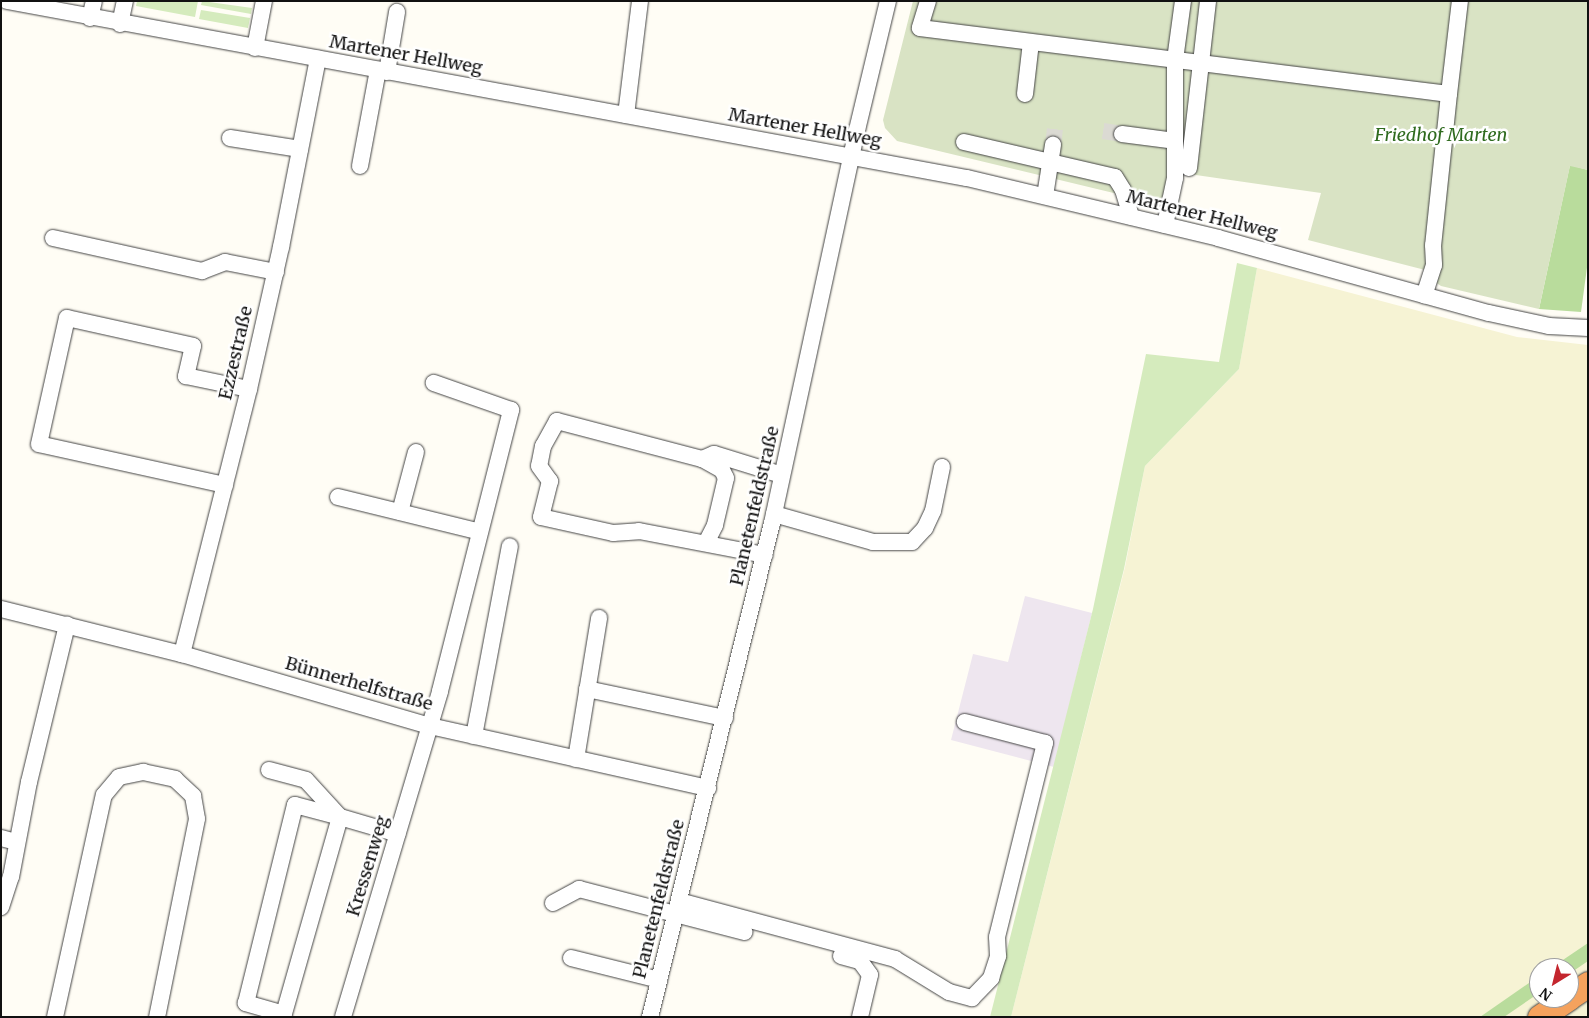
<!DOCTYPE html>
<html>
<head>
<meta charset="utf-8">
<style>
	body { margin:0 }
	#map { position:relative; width:1589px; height:1018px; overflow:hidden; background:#fffdf5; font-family:Merriweather,serif }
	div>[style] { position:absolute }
	.industrial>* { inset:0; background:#eee6ef }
	.farmland>* { inset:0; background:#f6f3d4 }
	.green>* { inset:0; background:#d5ebbd }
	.forest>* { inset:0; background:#b9dc9c }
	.cemetery>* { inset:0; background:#d9e3c4 }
	.minor-tunnel>* { height:16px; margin-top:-8px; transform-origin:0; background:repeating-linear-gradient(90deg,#dbdad3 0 16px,transparent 0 24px) }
	.roads { filter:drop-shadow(0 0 1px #444) drop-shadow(0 0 1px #444) }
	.minor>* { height:16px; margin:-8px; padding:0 8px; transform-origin:8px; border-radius:8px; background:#fff }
	.highway>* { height:25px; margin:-12.5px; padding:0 12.5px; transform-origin:12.5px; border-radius:12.5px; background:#f5a25d }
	span { translate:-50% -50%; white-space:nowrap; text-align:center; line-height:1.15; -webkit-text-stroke:5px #fff; paint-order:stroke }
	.street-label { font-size:18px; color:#111 }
	.park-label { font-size:18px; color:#2f6b1f; font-style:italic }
	.frame { position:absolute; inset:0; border:2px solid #111; pointer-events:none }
	.north { position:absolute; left:1529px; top:958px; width:50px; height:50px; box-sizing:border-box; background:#fff; border:1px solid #a0a0a0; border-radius:50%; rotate:216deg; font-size:14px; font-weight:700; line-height:20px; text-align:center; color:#111 }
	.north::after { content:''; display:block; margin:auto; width:18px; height:22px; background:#c4262e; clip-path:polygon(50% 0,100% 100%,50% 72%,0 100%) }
</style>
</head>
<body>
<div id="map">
	<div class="industrial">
		<i style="clip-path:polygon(1025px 596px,1092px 613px,1054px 767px,951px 740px,973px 654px,1008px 662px)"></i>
	</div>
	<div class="farmland">
		<i style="clip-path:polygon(evenodd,1257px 268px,1517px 337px,1588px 345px,1588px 1017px,1011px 1017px,1125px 567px,1145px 466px,1239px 369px,1257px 268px,1539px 968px,1569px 968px,1569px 998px,1539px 998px,1539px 968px)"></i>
	</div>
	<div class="green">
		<i style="clip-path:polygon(137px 1px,198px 1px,195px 17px,136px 6px)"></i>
		<i style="clip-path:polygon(202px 1px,252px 8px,251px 14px,201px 5px)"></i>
		<i style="clip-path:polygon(201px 10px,250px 18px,248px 28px,199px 19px)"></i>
		<i style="clip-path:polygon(1237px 263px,1257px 268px,1239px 369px,1145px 466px,1124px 569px,1011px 1017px,990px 1017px,1093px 609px,1146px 354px,1219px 362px)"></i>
	</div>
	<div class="forest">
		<i style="clip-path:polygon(1570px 165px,1588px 170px,1588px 260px,1581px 312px,1539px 309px)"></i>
		<i style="clip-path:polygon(1588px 943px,1588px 961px,1569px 974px,1569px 968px,1551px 968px)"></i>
		<i style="clip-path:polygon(1539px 976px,1539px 993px,1504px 1017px,1480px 1017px)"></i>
	</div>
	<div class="cemetery">
		<i style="clip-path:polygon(913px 1px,1588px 1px,1588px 170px,1570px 166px,1539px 309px,1441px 286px,1435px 282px,1433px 272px,1308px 240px,1321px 193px,1182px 173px,1176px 208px,897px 141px,885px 128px,883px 120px)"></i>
	</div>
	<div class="minor-tunnel">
		<i style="left:1103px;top:131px;width:19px;rotate:9deg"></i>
		<i style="left:1053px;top:145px;width:16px;rotate:-83deg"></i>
	</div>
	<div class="roads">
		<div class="minor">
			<i style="left:7px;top:1px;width:976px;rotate:10.45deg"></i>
			<i style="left:967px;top:178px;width:258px;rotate:13.4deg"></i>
			<i style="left:1218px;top:238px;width:281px;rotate:15.5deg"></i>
			<i style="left:1489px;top:313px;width:61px;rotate:12.2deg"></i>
			<i style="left:1549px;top:326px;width:39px;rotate:3deg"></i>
			<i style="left:928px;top:1px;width:28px;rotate:107deg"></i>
			<i style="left:920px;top:28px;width:533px;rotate:7.11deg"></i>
			<i style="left:1449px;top:94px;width:152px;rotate:96deg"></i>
			<i style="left:1433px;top:245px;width:20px;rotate:87deg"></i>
			<i style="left:1434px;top:265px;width:32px;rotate:108deg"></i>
			<i style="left:90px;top:18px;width:17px;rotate:-77deg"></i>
			<i style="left:120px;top:24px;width:24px;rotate:-78deg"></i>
			<i style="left:255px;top:48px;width:48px;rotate:-79.2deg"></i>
			<i style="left:387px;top:72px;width:61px;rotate:-80.5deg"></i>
			<i style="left:1025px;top:94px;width:52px;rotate:-83.4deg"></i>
			<i style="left:1449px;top:94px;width:94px;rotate:-83.3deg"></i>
			<i style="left:626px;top:115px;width:115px;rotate:-83deg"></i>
			<i style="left:1122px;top:134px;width:53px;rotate:7.5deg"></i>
			<i style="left:230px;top:138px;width:71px;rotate:8.9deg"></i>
			<i style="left:964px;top:142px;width:155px;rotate:13.1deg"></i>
			<i style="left:1115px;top:177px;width:15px;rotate:58deg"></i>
			<i style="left:1123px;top:190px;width:28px;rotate:73deg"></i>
			<i style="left:360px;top:166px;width:98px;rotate:-79.4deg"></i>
			<i style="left:1189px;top:168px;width:168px;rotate:-83.5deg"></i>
			<i style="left:1045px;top:196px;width:52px;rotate:-81.1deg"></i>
			<i style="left:1165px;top:225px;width:48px;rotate:-78deg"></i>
			<i style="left:1175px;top:178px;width:118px;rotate:-90deg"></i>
			<i style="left:1175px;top:60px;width:60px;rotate:-82.3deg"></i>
			<i style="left:53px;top:238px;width:153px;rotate:12.5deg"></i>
			<i style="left:202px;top:271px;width:25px;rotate:-21deg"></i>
			<i style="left:225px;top:262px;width:52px;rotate:11.1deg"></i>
			<i style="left:702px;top:459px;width:13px;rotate:-23deg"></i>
			<i style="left:714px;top:454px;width:71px;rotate:17.2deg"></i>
			<i style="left:225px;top:485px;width:190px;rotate:-167.6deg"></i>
			<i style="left:39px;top:444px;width:129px;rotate:-77.5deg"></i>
			<i style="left:67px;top:318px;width:129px;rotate:12.5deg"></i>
			<i style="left:193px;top:346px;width:31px;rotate:103deg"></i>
			<i style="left:186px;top:376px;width:64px;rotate:11.7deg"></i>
			<i style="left:338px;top:497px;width:146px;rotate:13.8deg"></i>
			<i style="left:400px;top:512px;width:62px;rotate:-75.1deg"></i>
			<i style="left:774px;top:514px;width:103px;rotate:15.8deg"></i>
			<i style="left:873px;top:542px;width:39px"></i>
			<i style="left:912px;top:542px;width:19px;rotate:-47deg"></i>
			<i style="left:925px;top:528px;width:19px;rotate:-65deg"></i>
			<i style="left:933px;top:511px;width:45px;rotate:-78.4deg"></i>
			<i style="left:706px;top:543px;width:20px;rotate:-63deg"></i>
			<i style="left:715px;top:525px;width:48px;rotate:-76.8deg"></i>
			<i style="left:726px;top:478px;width:9px;rotate:-117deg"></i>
			<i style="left:722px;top:470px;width:23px;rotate:-151deg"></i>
			<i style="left:702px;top:459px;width:150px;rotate:-165.3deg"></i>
			<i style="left:557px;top:421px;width:29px;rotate:119deg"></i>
			<i style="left:543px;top:446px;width:20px;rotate:101deg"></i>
			<i style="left:539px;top:466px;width:19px;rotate:54deg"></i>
			<i style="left:550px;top:481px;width:37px;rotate:104deg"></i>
			<i style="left:541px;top:517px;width:74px;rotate:12.5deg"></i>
			<i style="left:613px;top:533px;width:26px;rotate:-4deg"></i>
			<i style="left:639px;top:531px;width:128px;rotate:10.8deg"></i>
			<i style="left:1px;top:609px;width:187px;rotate:14deg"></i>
			<i style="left:182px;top:654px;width:258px;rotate:16.2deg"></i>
			<i style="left:430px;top:726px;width:285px;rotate:12.6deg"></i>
			<i style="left:182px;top:654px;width:273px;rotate:-75.8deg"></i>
			<i style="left:249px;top:389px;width:146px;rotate:-77.3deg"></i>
			<i style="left:281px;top:247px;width:192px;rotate:-78.9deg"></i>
			<i style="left:587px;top:689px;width:141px;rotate:11.9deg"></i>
			<i style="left:474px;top:736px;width:193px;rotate:-79.3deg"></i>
			<i style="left:576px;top:759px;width:143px;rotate:-80.7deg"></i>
			<i style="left:269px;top:770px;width:38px;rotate:15deg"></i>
			<i style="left:306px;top:780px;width:50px;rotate:47.4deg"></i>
			<i style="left:340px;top:817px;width:205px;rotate:105.9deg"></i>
			<i style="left:284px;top:1014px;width:40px;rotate:-164deg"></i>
			<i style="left:246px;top:1003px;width:204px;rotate:-76.1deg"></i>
			<i style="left:295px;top:805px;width:47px;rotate:14.9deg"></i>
			<i style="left:340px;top:817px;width:60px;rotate:16.3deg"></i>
			<i style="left:1px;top:838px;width:16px;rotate:15deg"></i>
			<i style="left:679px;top:901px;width:224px;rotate:15deg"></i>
			<i style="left:895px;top:959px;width:63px;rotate:31.4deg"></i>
			<i style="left:949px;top:992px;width:24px;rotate:15deg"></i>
			<i style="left:972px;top:998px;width:28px;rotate:-46deg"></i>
			<i style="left:991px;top:978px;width:23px;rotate:-72deg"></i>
			<i style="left:998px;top:956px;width:19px;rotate:-93deg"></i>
			<i style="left:997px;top:937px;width:200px;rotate:-76.1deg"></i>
			<i style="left:1045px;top:743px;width:83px;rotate:-165.3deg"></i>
			<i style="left:553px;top:903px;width:30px;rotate:-28deg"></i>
			<i style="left:579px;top:889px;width:171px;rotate:14.6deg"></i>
			<i style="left:1px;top:907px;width:32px;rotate:-72deg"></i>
			<i style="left:11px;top:877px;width:97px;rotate:-79.3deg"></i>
			<i style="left:29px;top:782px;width:162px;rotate:-76.4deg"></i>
			<i style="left:841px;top:956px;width:20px;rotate:15deg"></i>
			<i style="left:860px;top:961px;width:17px;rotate:54deg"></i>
			<i style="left:870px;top:975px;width:43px;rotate:103.4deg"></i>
			<i style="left:571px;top:958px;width:91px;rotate:14deg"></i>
			<i style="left:55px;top:1017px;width:227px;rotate:-77.6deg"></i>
			<i style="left:104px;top:795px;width:23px;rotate:-50deg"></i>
			<i style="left:119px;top:777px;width:25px;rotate:-12deg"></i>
			<i style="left:143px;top:772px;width:33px;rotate:12deg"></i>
			<i style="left:175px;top:779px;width:25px;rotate:43deg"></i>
			<i style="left:193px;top:796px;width:23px;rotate:80deg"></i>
			<i style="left:197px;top:819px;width:202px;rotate:101.4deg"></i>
			<i style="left:343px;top:1017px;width:340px;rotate:-73.4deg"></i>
			<i style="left:440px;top:691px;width:290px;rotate:-75.8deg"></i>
			<i style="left:511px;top:410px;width:82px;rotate:-160.7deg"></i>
			<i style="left:650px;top:1017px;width:509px;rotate:-76.13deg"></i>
			<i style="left:772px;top:523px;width:402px;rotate:-77.8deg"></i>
			<i style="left:857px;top:130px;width:133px;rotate:-76.5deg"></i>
		</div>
		<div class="highway">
			<i style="left:1569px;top:997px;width:23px;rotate:-34deg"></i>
			<i style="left:1540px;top:1017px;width:34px;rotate:-34deg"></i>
		</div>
	</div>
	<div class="street-label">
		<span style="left:406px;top:55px;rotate:10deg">Martener Hellweg</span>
		<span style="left:805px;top:128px;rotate:10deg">Martener Hellweg</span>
		<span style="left:1202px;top:215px;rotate:14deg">Martener Hellweg</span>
		<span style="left:236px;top:353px;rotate:-77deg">Ezzestraße</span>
		<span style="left:755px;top:506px;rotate:-77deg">Planetenfeldstraße</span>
		<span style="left:359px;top:684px;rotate:16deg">Bünnerhelfstraße</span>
		<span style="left:368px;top:866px;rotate:-73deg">Kressenweg</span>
		<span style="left:659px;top:899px;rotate:-76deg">Planetenfeldstraße</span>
	</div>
	<div class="park-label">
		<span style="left:1441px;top:135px">Friedhof Marten</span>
	</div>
	<div class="frame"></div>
	<div class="north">N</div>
</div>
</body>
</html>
